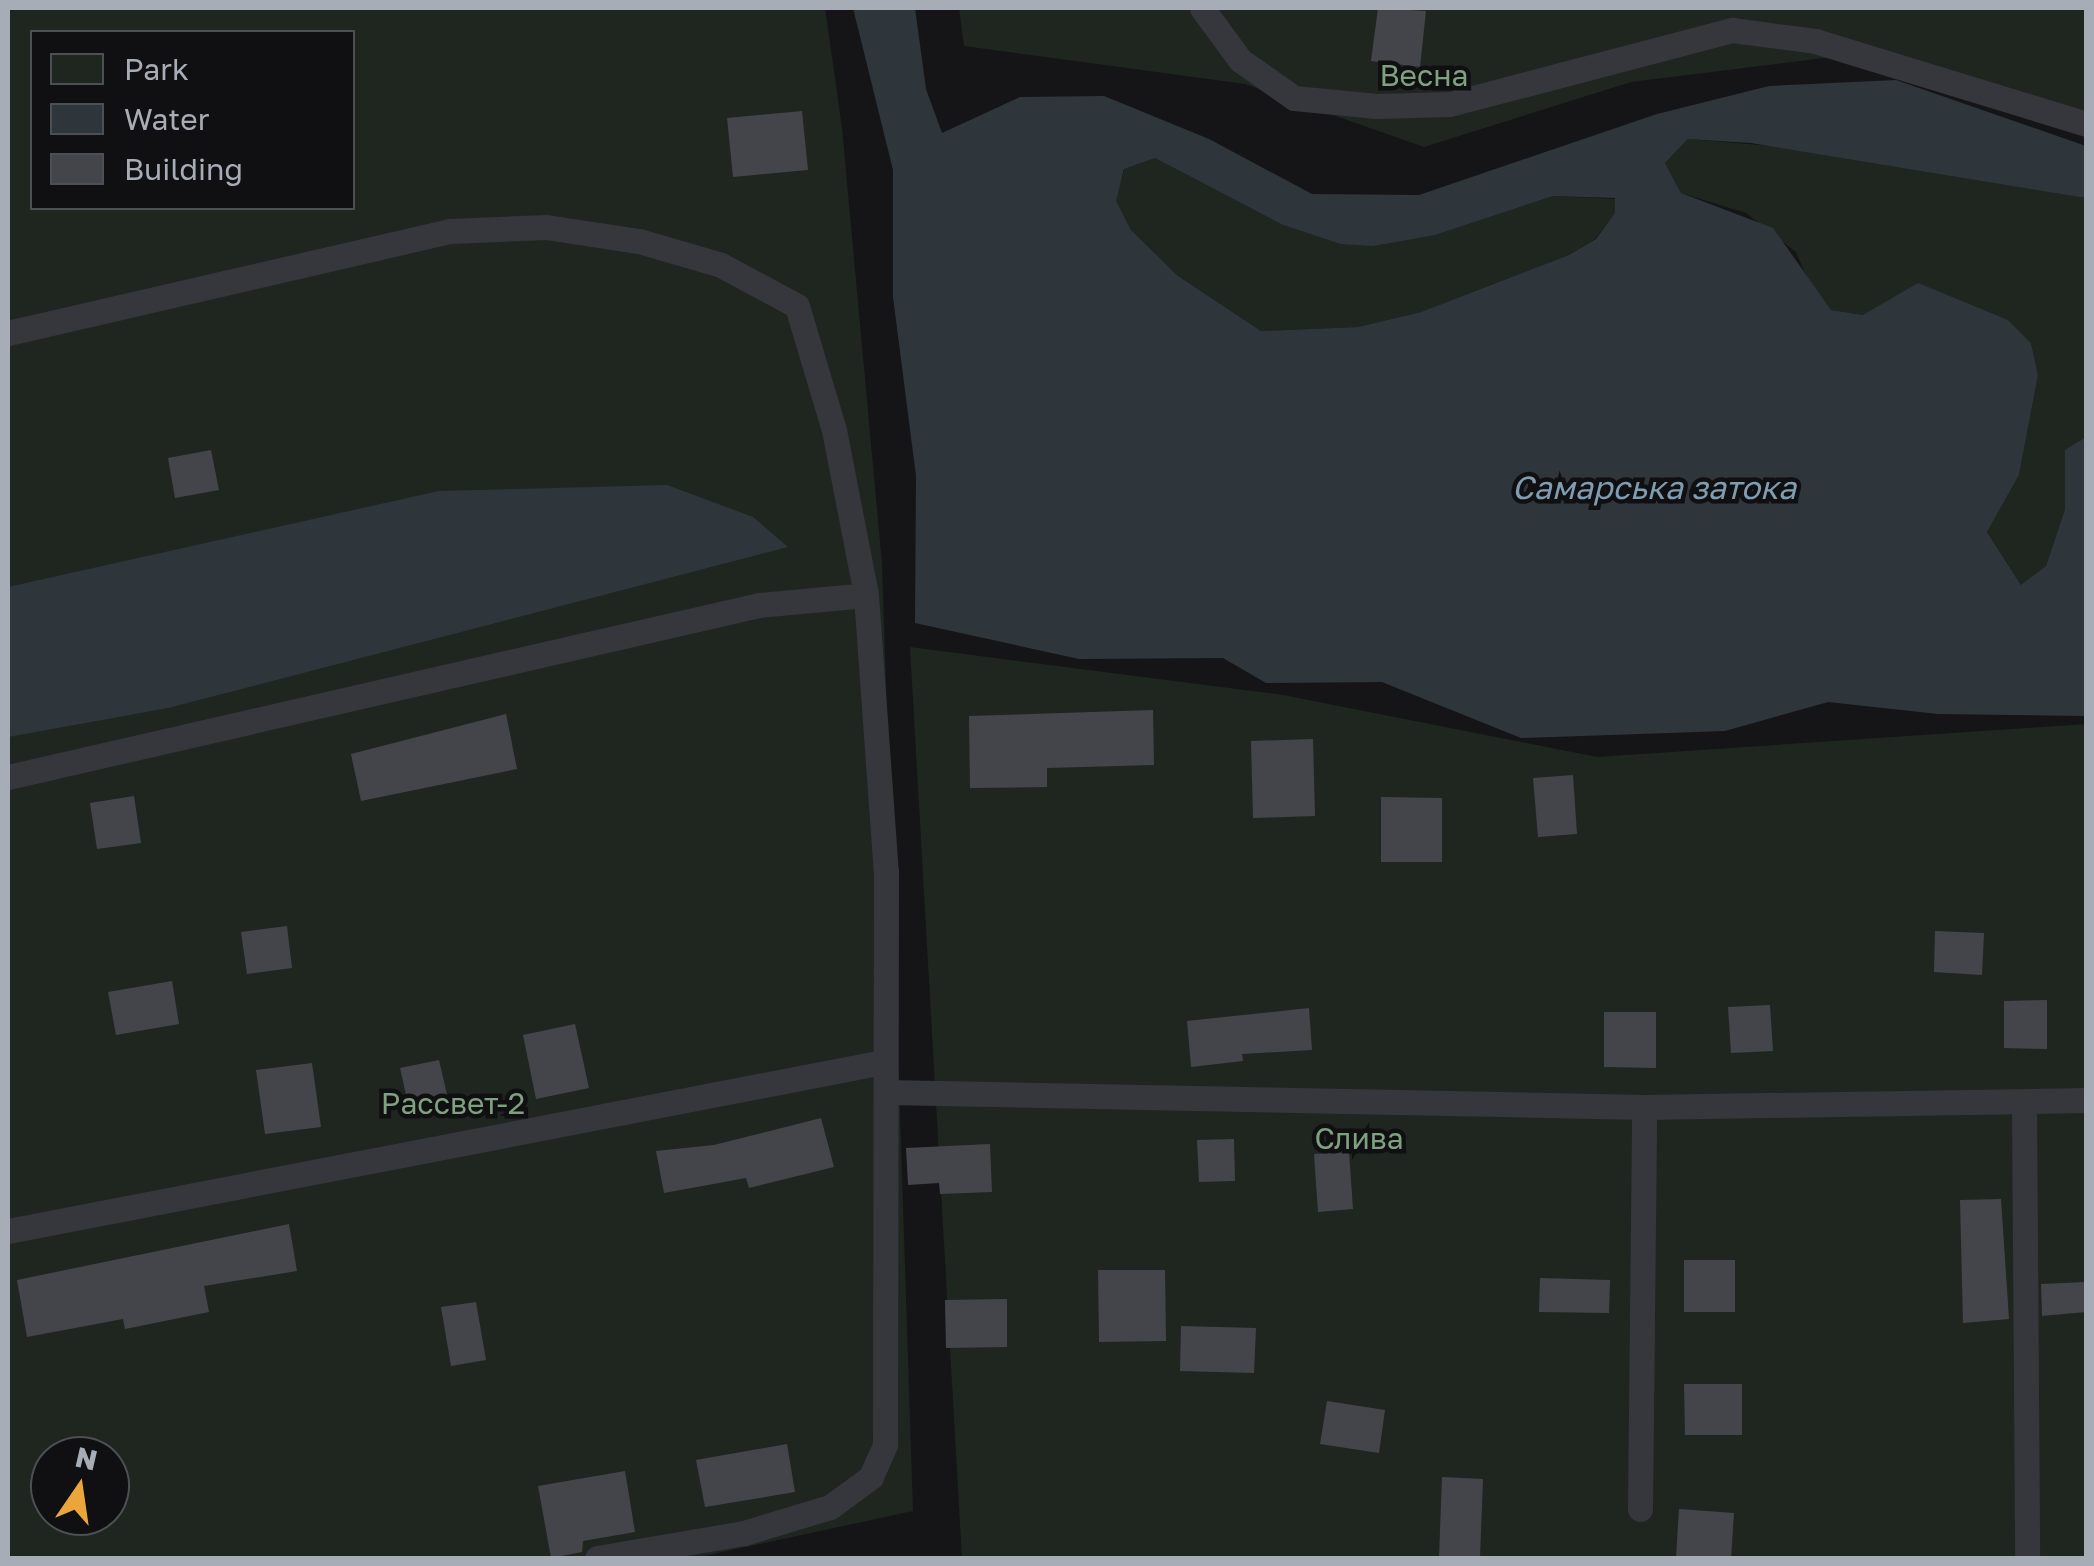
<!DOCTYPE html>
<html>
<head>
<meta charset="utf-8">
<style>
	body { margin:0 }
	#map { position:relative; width:2094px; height:1566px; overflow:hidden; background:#151517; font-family:"Golos Text",sans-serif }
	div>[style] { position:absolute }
	.green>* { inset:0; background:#1f2620 }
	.water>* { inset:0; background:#2e363c }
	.building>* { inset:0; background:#44454a }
	.lane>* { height:25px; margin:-12.5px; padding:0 12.5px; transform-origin:12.5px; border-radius:12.5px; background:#36373c }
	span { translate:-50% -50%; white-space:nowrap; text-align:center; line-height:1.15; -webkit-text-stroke:9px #101012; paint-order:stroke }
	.park-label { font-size:30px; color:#7fa180 }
	.water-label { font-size:32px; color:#809cb0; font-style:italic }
	.frame { position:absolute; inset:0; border:10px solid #a7adb6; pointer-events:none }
	.legend { position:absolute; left:30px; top:30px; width:325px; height:180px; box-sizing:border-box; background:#101012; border:2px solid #4c4f54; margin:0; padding:12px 18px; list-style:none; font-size:30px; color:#a7adb6 }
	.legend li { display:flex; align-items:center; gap:20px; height:50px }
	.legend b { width:50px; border:2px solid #4c4f54 }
	.north { position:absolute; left:30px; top:1436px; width:100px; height:100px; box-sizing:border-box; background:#101012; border:2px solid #4c4f54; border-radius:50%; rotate:13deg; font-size:28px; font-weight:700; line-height:40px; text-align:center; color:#a7adb6 }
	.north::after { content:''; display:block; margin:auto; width:35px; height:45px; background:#eaa63a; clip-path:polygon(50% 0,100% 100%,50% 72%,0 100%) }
</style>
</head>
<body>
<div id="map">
	<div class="green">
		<i style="clip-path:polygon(evenodd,8px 8px,825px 8px,842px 128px,882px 564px,913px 1511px,695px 1558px,8px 1558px,8px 8px,32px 32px,352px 32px,352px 208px,32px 208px,32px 32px,8px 8px,50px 1456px,110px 1456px,110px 1516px,50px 1516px,50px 1456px)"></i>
		<i style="clip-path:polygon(959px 8px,2086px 8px,2086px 115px,1880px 51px,1631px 82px,1424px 147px,1245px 84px,964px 46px)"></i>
		<i style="clip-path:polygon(1688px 139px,1784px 147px,2086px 198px,2086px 437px,2066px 450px,2065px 509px,2046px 566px,2022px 586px,1987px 532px,2019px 475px,2038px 375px,2031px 343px,2008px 320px,1947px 297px,1863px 315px,1831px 310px,1810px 285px,1796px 252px,1746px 213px,1681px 193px,1665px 163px)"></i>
		<i style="clip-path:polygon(1155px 158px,1283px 225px,1340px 244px,1435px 235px,1553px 196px,1615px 199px,1615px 214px,1595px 239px,1569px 255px,1421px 312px,1358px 327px,1261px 331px,1178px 276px,1131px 230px,1115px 201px,1125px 168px)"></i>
		<i style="clip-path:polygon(910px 647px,1283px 695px,1597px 757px,2086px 724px,2086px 1558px,962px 1558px)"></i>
	</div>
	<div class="water">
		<i style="clip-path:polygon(evenodd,853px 8px,915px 8px,926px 89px,942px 133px,1020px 97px,1104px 96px,1209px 139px,1312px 194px,1419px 195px,1657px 114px,1769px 86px,1896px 80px,2086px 146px,2086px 198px,1751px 143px,1688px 139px,1665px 163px,1681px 193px,1773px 228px,1831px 310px,1863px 315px,1918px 283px,2008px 320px,2031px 343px,2038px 375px,2019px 475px,1987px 532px,2021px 585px,2046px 566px,2065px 509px,2065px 450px,2086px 437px,2086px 716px,1938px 714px,1828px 702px,1725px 731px,1521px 738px,1382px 682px,1266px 683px,1223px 658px,1079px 659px,915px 623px,916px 476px,893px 297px,893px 170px,853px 8px,1155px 158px,1283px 225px,1340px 244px,1373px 246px,1435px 235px,1553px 196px,1615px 198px,1615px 213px,1596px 239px,1569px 255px,1421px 312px,1358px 327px,1261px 331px,1178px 276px,1131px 230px,1116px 201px,1124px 169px,1155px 158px)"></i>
		<i style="clip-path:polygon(667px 485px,753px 517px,788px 547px,168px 708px,8px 737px,8px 587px,439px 491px)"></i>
	</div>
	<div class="building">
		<i style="clip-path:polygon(1378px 8px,1426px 11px,1420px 67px,1371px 61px)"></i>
		<i style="clip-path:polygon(802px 111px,808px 170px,733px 177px,727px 118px)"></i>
		<i style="clip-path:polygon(211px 450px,219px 490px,175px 498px,168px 458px)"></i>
		<i style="clip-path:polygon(1153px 710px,1154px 765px,1047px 768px,1047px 787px,970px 788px,969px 716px)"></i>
		<i style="clip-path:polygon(506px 714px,517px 769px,361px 801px,351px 754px)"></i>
		<i style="clip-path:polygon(1313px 739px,1315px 816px,1253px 818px,1251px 741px)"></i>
		<i style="clip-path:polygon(1573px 775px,1577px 834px,1538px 837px,1533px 778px)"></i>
		<i style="clip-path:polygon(134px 796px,141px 843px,97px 849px,90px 803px)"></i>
		<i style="clip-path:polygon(1381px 797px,1442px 798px,1442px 862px,1381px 862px)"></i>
		<i style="clip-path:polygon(287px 926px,292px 968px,247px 974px,241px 932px)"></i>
		<i style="clip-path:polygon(1935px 931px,1984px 933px,1982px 975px,1934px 972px)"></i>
		<i style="clip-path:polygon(172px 981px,179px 1024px,116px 1035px,108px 992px)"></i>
		<i style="clip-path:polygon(2047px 1000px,2047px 1049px,2004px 1048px,2004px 1001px)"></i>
		<i style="clip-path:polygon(1770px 1005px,1773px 1051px,1731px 1053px,1728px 1007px)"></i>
		<i style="clip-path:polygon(1309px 1008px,1312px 1050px,1242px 1054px,1243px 1061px,1191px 1067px,1187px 1021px)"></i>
		<i style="clip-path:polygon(1604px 1012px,1656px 1012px,1656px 1068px,1604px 1067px)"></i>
		<i style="clip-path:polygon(575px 1024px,589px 1088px,536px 1099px,523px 1035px)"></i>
		<i style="clip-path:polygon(439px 1060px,448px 1099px,409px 1108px,400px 1068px)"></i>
		<i style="clip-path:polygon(312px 1063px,321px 1127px,265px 1134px,256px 1070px)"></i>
		<i style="clip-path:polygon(821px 1118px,834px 1167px,749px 1188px,746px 1178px,664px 1193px,656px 1151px,714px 1145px)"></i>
		<i style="clip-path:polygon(1234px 1139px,1235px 1181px,1199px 1182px,1197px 1140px)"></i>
		<i style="clip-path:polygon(990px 1144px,992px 1192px,940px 1194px,939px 1183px,908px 1185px,906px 1148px)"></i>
		<i style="clip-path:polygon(1349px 1152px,1353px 1209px,1318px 1212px,1314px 1154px)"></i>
		<i style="clip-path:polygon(2001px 1199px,2009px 1319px,1963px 1323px,1960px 1200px)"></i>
		<i style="clip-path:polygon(289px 1224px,297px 1271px,204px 1286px,209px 1312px,125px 1329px,123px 1319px,27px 1337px,17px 1280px)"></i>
		<i style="clip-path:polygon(1684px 1260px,1735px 1260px,1735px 1312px,1684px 1312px)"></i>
		<i style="clip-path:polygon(1098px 1270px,1165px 1270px,1166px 1341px,1099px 1342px)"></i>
		<i style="clip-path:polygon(1540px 1278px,1610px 1280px,1609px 1313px,1539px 1312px)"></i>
		<i style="clip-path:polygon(2086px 1282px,2086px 1312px,2042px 1316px,2041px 1284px)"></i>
		<i style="clip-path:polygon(1007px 1299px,1007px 1347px,946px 1348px,945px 1300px)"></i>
		<i style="clip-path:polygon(476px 1302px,486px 1360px,451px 1366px,441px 1307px)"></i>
		<i style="clip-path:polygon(1181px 1326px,1256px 1328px,1254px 1373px,1180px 1371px)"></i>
		<i style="clip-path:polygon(1684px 1384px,1742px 1384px,1742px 1435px,1685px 1435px)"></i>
		<i style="clip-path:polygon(1327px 1401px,1385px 1410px,1379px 1453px,1320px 1444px)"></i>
		<i style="clip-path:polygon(787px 1444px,795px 1492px,705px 1507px,696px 1460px)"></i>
		<i style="clip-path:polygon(625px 1471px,635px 1532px,583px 1541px,582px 1552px,551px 1558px,538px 1486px)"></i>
		<i style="clip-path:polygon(1442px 1477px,1483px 1479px,1480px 1558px,1439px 1558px)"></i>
		<i style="clip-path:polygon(1679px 1509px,1734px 1513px,1731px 1558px,1676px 1558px)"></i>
	</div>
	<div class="lane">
		<i style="left:1202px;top:8px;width:64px;rotate:53.8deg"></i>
		<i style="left:1240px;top:60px;width:66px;rotate:35.1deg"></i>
		<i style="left:1294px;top:98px;width:83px;rotate:5.5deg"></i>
		<i style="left:1377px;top:106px;width:73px;rotate:-1.6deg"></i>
		<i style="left:1450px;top:104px;width:292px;rotate:-14.7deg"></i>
		<i style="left:1732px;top:30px;width:84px;rotate:7.5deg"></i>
		<i style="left:1815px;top:41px;width:283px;rotate:17deg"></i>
		<i style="left:8px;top:333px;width:454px;rotate:-13deg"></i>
		<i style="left:450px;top:231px;width:96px;rotate:-2.4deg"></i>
		<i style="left:546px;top:227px;width:94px;rotate:8.6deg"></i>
		<i style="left:639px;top:241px;width:85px;rotate:16.3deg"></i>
		<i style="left:721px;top:265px;width:86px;rotate:28.3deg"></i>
		<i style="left:797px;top:306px;width:129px;rotate:73.4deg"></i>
		<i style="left:834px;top:430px;width:168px;rotate:79deg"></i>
		<i style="left:866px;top:595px;width:277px;rotate:85.9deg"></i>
		<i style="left:886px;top:871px;width:574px;rotate:90.1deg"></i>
		<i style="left:885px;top:1445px;width:35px;rotate:114deg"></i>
		<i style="left:871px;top:1477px;width:51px;rotate:143.8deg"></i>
		<i style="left:830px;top:1507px;width:90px;rotate:163.2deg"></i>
		<i style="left:744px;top:1533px;width:149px;rotate:170.3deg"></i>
		<i style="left:8px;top:777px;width:770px;rotate:-12.9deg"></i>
		<i style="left:759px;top:605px;width:107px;rotate:-5.3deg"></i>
		<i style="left:886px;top:1092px;width:758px;rotate:1.13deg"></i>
		<i style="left:1644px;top:1107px;width:442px;rotate:-0.9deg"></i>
		<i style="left:2024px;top:1103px;width:455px;rotate:89.6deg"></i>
		<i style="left:8px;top:1231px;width:891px;rotate:-10.93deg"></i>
		<i style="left:1640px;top:1509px;width:402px;rotate:-89.4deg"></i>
	</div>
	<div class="park-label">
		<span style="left:1424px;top:75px">Весна</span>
		<span style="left:453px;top:1103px">Рассвет-2</span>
		<span style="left:1359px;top:1138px">Слива</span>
	</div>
	<div class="water-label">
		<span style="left:1654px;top:487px">Самарська затока</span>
	</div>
	<div class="frame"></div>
	<ul class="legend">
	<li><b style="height:28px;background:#1f2620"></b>Park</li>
	<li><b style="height:28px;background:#2e363c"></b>Water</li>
	<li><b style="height:28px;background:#44454a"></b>Building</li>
	</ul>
	<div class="north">N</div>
</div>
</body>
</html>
